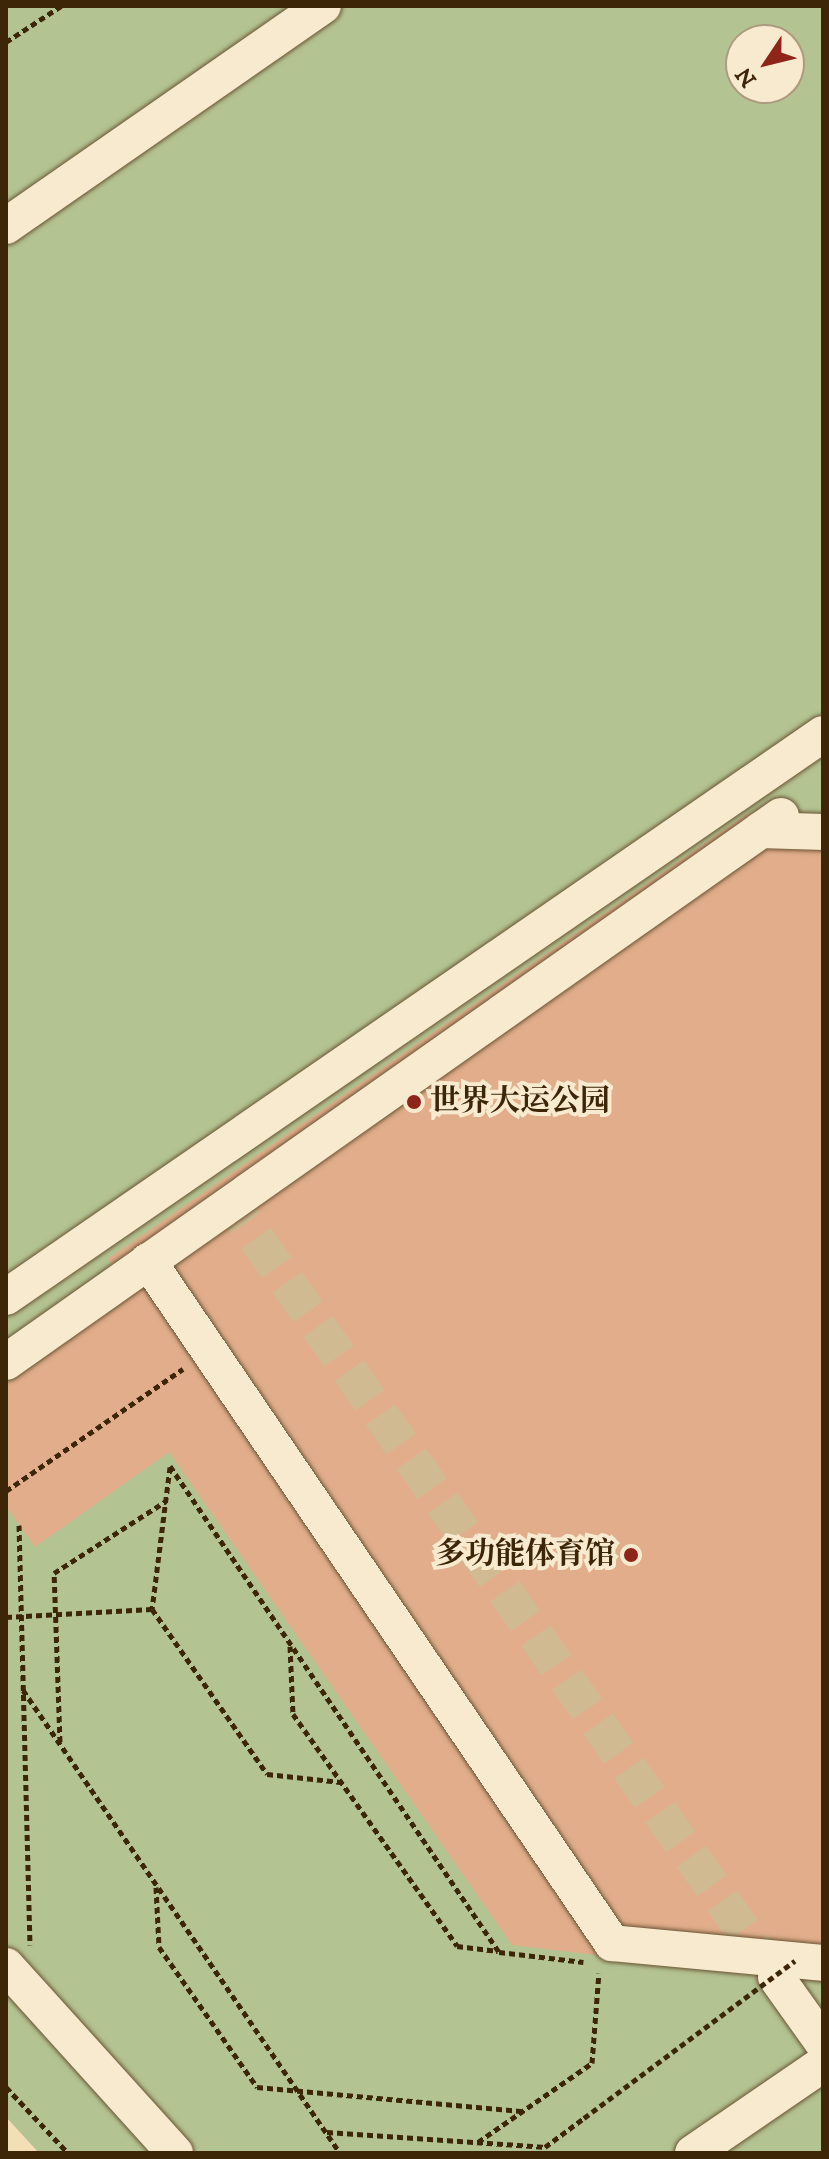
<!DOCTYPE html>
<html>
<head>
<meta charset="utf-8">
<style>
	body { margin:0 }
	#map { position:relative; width:829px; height:2159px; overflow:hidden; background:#f3dfb5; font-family:"IM FELL DW Pica","Noto Serif SC",serif }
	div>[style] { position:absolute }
	.green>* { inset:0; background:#b4c392 }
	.building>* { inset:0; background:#e1ad8b }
	.minor-tunnel>* { height:36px; margin-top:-18px; transform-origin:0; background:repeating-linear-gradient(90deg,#cfba92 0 36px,transparent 0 54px) }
	.path>* { height:5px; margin-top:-2.5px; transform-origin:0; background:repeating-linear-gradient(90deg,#3d2508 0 6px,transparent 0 10px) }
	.roads { filter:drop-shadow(0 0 2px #6a5433) drop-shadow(0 0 2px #6a5433) }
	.minor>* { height:36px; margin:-18px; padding:0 18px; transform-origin:18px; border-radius:18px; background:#f7eacf }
	.path-bridge>* { height:5px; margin-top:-2.5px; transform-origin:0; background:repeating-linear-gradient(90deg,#3d2508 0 6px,transparent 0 10px) }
	.dots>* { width:22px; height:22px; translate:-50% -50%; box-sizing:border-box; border:4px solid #f7eacf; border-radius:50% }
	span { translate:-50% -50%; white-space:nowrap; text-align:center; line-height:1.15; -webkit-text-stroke:8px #f7eacf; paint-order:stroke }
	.poi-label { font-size:30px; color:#3d2508; font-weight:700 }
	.left { translate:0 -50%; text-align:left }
	.right { translate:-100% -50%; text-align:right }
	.frame { position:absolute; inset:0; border:8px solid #3d2508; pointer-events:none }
	.north { position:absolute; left:725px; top:24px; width:80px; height:80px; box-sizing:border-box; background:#f7eacf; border:2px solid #ad9b7f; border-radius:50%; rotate:235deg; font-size:22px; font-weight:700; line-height:32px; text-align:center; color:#3d2508 }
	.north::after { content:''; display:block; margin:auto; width:28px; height:36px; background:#8f2418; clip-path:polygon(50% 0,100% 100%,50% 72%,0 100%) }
</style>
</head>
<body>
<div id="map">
	<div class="green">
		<i style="clip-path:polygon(evenodd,6px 6px,823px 6px,823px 2153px,39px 2153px,6px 2117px,6px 6px,741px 40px,789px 40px,789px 88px,741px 88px,741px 40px)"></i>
	</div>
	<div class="building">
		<i style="clip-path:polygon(747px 814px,823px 817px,823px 1982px,512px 1945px,169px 1452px,35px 1547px,6px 1506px,6px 1384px,132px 1294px,108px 1259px)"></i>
	</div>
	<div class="minor-tunnel">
		<i style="left:225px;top:1194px;width:957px;rotate:54.87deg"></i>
	</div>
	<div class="path">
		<i style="left:6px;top:42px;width:66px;rotate:-33.2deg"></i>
		<i style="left:170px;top:1466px;width:587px;rotate:55.9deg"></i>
		<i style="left:499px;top:1952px;width:85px;rotate:6.8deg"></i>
		<i style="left:170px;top:1467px;width:143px;rotate:97.2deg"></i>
		<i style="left:152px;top:1609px;width:201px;rotate:55.1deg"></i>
		<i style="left:267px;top:1774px;width:74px;rotate:6.2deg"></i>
		<i style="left:6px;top:1491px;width:215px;rotate:-34.6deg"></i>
		<i style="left:19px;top:1525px;width:420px;rotate:88.5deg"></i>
		<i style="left:6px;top:1617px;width:146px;rotate:-3.1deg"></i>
		<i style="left:290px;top:1646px;width:68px;rotate:87.5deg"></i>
		<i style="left:293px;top:1714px;width:284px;rotate:54.7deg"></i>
		<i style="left:457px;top:1946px;width:41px;rotate:7deg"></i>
		<i style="left:23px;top:1690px;width:561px;rotate:55.6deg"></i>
		<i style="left:60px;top:1742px;width:169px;rotate:-92deg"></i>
		<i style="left:54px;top:1573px;width:133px;rotate:-32.7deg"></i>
		<i style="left:156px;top:1887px;width:60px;rotate:87.1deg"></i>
		<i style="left:159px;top:1947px;width:171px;rotate:55deg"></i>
		<i style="left:257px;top:2087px;width:267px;rotate:5.2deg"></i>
		<i style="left:6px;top:2087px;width:91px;rotate:46.8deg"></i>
		<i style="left:327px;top:2132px;width:219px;rotate:3.9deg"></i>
		<i style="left:545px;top:2147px;width:49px;rotate:-36.6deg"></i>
		<i style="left:478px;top:2142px;width:139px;rotate:-34.7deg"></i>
		<i style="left:592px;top:2063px;width:90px;rotate:-85.6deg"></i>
	</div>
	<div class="roads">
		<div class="minor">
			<i style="left:6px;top:226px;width:386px;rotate:-34.8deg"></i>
			<i style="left:761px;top:830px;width:62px;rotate:1.8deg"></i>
			<i style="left:148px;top:1261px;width:825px;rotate:55.77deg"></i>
			<i style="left:612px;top:1943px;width:212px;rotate:5.4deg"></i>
			<i style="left:6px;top:1297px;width:992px;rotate:-34.57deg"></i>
			<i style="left:6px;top:1362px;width:948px;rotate:-35.17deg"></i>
			<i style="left:6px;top:1966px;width:252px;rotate:47.9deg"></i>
			<i style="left:776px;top:1977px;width:81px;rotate:54.5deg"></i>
			<i style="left:693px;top:2153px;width:158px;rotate:-34.4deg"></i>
		</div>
	</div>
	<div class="path-bridge">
		<i style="left:584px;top:2118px;width:263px;rotate:-36.7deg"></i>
	</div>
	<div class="dots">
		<i style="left:414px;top:1102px;background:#8f2418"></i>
		<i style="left:631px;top:1555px;background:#8f2418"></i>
	</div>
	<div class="poi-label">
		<span class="left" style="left:430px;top:1102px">世界大运公园</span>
		<span class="right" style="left:615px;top:1555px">多功能体育馆</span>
	</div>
	<div class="frame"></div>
	<div class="north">N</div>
</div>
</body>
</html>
